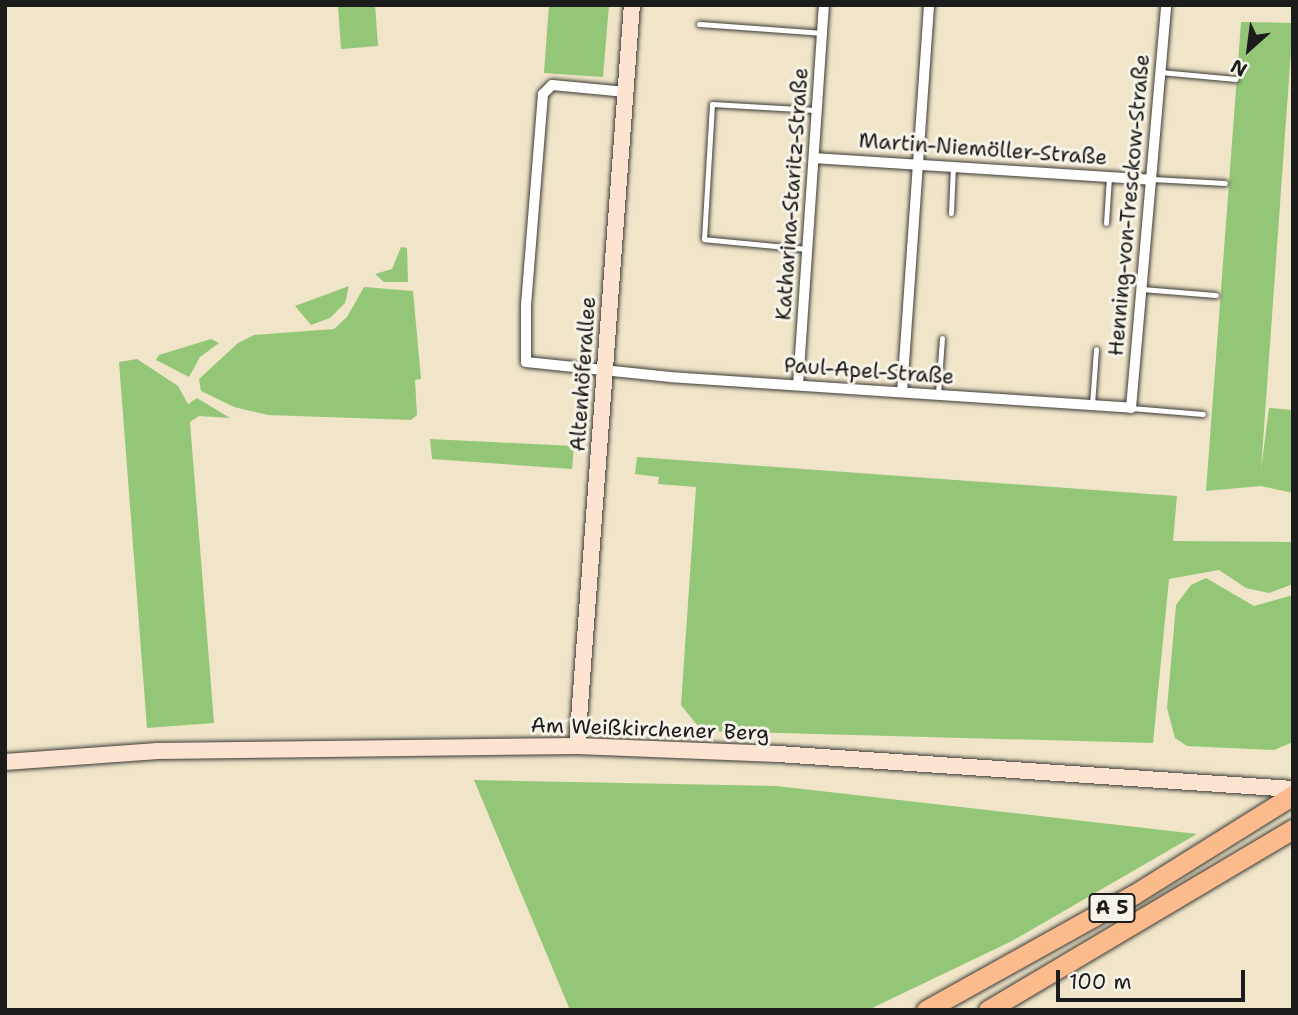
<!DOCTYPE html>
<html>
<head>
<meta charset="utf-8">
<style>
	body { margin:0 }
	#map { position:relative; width:1298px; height:1015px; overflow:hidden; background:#f0e5c9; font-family:"Shantell Sans",sans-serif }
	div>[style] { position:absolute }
	.green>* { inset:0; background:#94c677 }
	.roads { filter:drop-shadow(0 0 2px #3c3a36) drop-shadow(0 0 2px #3c3a36) }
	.lane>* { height:5px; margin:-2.5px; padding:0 2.5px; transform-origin:2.5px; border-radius:2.5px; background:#fff }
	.street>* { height:10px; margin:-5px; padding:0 5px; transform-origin:5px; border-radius:5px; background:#fff }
	.secondary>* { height:16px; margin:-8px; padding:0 8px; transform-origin:8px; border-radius:8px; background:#fde4d1 }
	.highway>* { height:19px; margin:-9.5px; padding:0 9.5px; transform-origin:9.5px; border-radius:9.5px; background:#fbbb8c }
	span { translate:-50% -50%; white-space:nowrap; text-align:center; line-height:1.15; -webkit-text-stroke:6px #f7f3e8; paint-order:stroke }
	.shield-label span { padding:2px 5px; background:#f7f3e8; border:2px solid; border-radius:5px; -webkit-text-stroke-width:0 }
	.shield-label { font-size:19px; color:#1c1c1c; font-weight:700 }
	.street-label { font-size:21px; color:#1c1c1c }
	.frame { position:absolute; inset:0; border:7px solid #1c1c1c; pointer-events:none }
	.north { position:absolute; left:1214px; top:14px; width:70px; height:70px; -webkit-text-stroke:5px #f7f3e8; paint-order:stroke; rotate:208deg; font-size:19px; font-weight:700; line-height:28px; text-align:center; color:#1c1c1c }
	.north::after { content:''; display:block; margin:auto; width:24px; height:32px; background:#1c1c1c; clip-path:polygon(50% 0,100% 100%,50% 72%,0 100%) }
	.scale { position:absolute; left:1056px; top:970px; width:189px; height:32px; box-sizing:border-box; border:4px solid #1c1c1c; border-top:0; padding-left:9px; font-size:21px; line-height:24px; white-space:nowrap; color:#1c1c1c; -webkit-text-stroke:5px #f7f3e8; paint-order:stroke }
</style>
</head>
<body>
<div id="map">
	<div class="green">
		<i style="clip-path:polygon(338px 5px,375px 5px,378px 46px,341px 49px)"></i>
		<i style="clip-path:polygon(549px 5px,609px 5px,603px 77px,544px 73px)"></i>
		<i style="clip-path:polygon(1241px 22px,1293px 23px,1261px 470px,1269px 408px,1293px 410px,1293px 493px,1261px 486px,1206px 491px)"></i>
		<i style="clip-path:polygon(401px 247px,407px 248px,408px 282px,384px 282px,375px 274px,392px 269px)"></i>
		<i style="clip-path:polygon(349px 286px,345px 303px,330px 318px,311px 325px,295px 306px)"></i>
		<i style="clip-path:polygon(364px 287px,413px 291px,421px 379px,415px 380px,417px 415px,411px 420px,268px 415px,234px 407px,201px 391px,199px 379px,238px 343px,254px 335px,334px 329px,347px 317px)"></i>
		<i style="clip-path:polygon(211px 339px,219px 343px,200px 357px,189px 377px,156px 360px,159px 355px)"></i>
		<i style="clip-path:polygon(137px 359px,178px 386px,188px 404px,197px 398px,230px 418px,199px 416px,190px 422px,214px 723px,147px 728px,119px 362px)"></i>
		<i style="clip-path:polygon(430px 439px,574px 446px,572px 469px,432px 459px)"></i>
		<i style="clip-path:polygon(637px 457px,1177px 496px,1173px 541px,1293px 542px,1293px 584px,1269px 593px,1246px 588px,1219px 570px,1169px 579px,1153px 743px,702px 731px,681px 705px,696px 487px,658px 484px,659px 477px,635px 474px)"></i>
		<i style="clip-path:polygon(1206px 578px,1254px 606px,1293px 595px,1293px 742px,1274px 750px,1187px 746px,1175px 738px,1167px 708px,1176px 605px,1191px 585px)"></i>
		<i style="clip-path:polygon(474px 780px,776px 786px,1197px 834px,1012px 941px,868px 1010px,570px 1010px)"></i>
	</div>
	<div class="roads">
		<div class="lane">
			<i style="left:699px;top:24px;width:122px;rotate:4.2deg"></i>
			<i style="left:1160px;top:72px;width:76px;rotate:5.3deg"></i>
			<i style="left:1152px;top:179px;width:73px;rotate:3.1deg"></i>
			<i style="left:951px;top:213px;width:47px;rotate:-87.6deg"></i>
			<i style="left:1106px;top:223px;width:46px;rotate:-86.3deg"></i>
			<i style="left:807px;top:249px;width:103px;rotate:-174.5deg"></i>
			<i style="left:704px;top:239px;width:135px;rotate:-86.6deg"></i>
			<i style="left:712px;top:104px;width:104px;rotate:3.3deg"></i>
			<i style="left:1141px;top:289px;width:75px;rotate:4.6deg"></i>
			<i style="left:938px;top:394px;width:56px;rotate:-85.9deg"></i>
			<i style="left:1092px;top:405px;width:56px;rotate:-85.9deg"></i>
			<i style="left:1131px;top:408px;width:72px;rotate:4.8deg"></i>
		</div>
		<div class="street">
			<i style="left:626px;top:92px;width:74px;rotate:-174.6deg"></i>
			<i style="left:552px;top:85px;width:13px;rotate:135deg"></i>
			<i style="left:543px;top:94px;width:212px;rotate:94.6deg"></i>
			<i style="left:526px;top:305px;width:57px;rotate:90deg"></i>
			<i style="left:526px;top:362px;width:145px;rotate:5.9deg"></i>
			<i style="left:670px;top:377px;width:462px;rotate:3.8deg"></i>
			<i style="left:1131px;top:408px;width:405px;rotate:-85deg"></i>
			<i style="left:814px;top:158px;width:337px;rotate:3.7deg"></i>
			<i style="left:798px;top:385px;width:381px;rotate:-86.1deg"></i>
			<i style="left:902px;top:392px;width:388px;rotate:-86deg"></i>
		</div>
		<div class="secondary">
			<i style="left:577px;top:746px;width:743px;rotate:-85.76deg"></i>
			<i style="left:5px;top:762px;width:153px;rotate:-4.1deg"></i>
			<i style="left:158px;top:751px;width:419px;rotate:-0.7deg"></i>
			<i style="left:577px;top:746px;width:201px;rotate:2.3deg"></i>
			<i style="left:778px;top:754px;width:516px;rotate:3.89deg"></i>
		</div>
		<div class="highway">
			<i style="left:926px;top:1010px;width:237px;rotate:-29.1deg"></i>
			<i style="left:1133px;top:895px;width:189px;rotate:-32deg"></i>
			<i style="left:988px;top:1010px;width:355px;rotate:-30.7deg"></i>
		</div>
	</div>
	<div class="shield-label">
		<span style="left:1112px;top:908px">A 5</span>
	</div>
	<div class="street-label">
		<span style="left:983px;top:149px;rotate:4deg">Martin-Niemöller-Straße</span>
		<span style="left:792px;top:194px;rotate:-86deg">Katharina-Staritz-Straße</span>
		<span style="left:1129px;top:205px;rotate:-85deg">Henning-von-Tresckow-Straße</span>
		<span style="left:869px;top:371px;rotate:4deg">Paul-Apel-Straße</span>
		<span style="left:583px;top:374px;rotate:-86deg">Altenhöferallee</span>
		<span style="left:650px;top:729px;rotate:2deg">Am Weißkirchener Berg</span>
	</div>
	<div class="frame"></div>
	<div class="north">N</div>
	<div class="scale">100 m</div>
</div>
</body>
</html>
